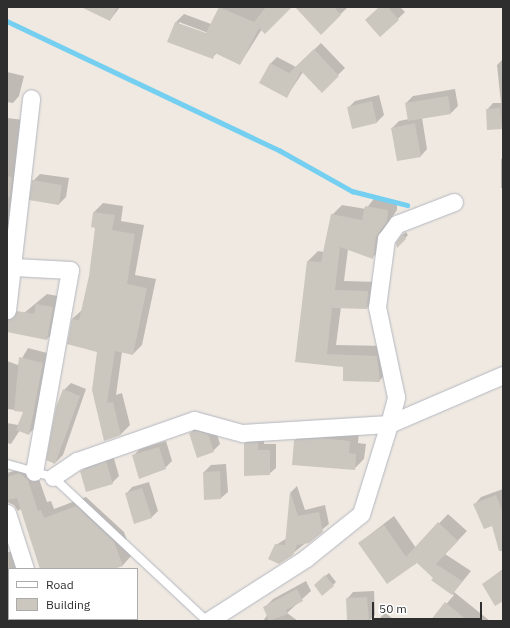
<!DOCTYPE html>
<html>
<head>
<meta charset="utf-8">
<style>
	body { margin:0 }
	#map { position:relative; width:510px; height:628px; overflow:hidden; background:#efe9e1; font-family:"IBM Plex Sans",sans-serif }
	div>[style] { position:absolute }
	.shadow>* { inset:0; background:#0003 }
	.stream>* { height:4.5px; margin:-2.25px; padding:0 2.25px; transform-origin:2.25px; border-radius:2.25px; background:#75cff0 }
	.building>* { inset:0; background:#cbc7bf }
	.roads { filter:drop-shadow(0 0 1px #b4b7c1) drop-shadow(0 0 1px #b4b7c1) }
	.lane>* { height:8px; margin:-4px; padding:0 4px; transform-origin:4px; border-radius:4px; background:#fff }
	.street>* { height:17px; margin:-8.5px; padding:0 8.5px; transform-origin:8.5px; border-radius:8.5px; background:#fff }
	span { translate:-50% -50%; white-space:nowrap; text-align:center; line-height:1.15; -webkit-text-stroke:3.5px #fff; paint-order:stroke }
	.frame { position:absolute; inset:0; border:8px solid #2e2e2e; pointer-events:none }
	.legend { position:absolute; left:8px; top:568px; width:130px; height:52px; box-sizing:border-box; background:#fff; border:1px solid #ababab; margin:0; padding:5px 7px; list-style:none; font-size:12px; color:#2e2e2e }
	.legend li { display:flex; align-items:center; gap:8px; height:20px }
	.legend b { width:20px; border:1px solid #ababab }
	.scale { position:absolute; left:372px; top:602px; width:110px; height:18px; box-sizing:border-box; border:2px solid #2e2e2e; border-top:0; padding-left:5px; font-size:12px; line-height:14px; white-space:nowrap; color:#2e2e2e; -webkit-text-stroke:3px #fff; paint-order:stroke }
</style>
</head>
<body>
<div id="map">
	<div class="shadow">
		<i style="clip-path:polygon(94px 7px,120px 7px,110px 20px)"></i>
		<i style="clip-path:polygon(evenodd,220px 7px,292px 7px,262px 29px,240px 64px,217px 53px,213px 57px,176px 22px,184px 14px,211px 24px,220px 7px,179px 22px,211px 34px,210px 35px,179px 24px,179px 22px)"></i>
		<i style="clip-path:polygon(296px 7px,348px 7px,321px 33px)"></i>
		<i style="clip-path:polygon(379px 7px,400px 7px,405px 12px,380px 36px)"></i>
		<i style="clip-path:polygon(321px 43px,345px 68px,322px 91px,303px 72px,287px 96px,270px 64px,277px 57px,296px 67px)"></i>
		<i style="clip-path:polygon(503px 59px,503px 126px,501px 128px,487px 110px,493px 103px,501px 103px,497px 65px)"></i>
		<i style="clip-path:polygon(7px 72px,24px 76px,19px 96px,13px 103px,7px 102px)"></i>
		<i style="clip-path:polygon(455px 89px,458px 106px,451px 113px,422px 118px,427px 149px,421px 156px,392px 128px,399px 121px,409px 119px,406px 103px,413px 96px)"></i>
		<i style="clip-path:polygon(379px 95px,384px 115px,377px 122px,353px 128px,348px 108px,355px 101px)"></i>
		<i style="clip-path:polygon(7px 118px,24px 120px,7px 285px)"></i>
		<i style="clip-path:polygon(503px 158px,503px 188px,501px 188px,501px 159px)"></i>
		<i style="clip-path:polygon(40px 174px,69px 178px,66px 197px,59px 204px,33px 181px)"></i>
		<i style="clip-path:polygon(376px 196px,397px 201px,397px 210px,386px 226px,383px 248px,373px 257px,348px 249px,344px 281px,377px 282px,377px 298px,367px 308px,341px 307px,336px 345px,387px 346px,389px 371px,379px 381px,344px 366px,296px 361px,308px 261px,318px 251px,324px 252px,332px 215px,342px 205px,366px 209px)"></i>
		<i style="clip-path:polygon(103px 203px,123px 206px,121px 221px,144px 225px,135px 275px,156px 279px,142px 345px,133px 354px,122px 352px,116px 395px,122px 393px,130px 425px,121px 434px,105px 440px,98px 351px,68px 343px,72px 319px,82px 310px,90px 276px,96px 227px,92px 226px,94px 212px)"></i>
		<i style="clip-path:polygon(406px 232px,408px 235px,398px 246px,402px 235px)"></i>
		<i style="clip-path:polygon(47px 294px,63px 297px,57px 329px,47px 339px,24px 313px)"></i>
		<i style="clip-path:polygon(28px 348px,51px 354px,37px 425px,29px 434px,20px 430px,11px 444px,7px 443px,7px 423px,18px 425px,24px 411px,7px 409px,7px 361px,18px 365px)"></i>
		<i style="clip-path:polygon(71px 383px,86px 389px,63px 455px,56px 462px,47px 460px,64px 390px)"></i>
		<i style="clip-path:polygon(196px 427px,215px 428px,220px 444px,213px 451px,190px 434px)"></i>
		<i style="clip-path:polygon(305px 430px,359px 431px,358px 443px,366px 444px,364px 459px,354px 469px,295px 440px)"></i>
		<i style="clip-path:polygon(264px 436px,264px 444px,276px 444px,276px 468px,269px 474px,245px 443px,251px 437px)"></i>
		<i style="clip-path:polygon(166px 441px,172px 461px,165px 468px,133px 456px,140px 449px)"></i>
		<i style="clip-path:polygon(113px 455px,119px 476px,112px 483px,81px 472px,88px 465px)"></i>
		<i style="clip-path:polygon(226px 464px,228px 492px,221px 498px,204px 472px,211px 465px)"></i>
		<i style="clip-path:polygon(34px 465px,47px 502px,51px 501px,54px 509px,86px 497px,124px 532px,132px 555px,123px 565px,112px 569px,42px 569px,22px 508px,18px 511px,14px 505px,7px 502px,7px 473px)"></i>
		<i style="clip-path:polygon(149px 482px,158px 511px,151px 518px,126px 494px,132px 487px)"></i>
		<i style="clip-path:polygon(297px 486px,305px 510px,325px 505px,329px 524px,292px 554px,276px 545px,287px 538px,291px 492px)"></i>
		<i style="clip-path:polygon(503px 489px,503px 544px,493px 524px,475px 504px,481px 497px)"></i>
		<i style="clip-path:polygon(448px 514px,467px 531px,445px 554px,471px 571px,454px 592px,490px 621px,432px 621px,454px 595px,432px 580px,434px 578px,417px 562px,359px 543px,394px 516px,416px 548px)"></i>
		<i style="clip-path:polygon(7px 552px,22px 552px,29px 569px,9px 569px,7px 596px)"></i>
		<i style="clip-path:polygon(503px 569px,503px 600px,483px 584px)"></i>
		<i style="clip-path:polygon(329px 573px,336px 582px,333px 585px,318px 582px)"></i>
		<i style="clip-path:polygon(306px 581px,311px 591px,287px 613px,298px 621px,263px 621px,268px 614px,265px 607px,273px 599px)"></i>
		<i style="clip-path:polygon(374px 591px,375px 615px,369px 621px,348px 621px,347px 599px,353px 592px)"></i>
		<i style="clip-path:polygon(385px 613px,396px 621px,377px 621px)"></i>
	</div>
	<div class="stream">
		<i style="left:7px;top:21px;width:301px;rotate:25.4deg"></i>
		<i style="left:279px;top:150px;width:84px;rotate:29.3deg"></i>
		<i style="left:352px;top:191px;width:57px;rotate:14.3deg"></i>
	</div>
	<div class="building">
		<i style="clip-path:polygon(81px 7px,117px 7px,110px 21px)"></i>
		<i style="clip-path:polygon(219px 7px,254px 22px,266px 7px,292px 7px,265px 34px,259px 28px,240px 65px,215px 53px,213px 59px,167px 42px,175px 22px,206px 33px)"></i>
		<i style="clip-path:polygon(295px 7px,334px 7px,341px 15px,321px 35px)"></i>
		<i style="clip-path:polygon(379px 7px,388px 7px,399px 20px,380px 37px,365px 20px)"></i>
		<i style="clip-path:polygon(314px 49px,339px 76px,322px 93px,301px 71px,287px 98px,259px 83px,270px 63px,289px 73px)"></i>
		<i style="clip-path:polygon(448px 96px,451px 114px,408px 121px,405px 103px)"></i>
		<i style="clip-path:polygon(372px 101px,377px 123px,352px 129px,347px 107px)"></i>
		<i style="clip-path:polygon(500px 108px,502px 129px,487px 130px,486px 109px)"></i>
		<i style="clip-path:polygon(415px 123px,421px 157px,397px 161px,391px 128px)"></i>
		<i style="clip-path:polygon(7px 176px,12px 177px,10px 197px,7px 197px)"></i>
		<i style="clip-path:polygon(32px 180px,62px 185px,59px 205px,29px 200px)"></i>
		<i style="clip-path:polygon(365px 206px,388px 210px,387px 221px,376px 237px,373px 259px,340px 247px,335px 290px,368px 291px,367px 309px,332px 308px,327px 354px,377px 356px,380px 382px,343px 381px,343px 367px,295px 362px,307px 261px,321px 262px,331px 214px,362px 220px)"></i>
		<i style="clip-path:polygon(93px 212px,115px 215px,112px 230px,135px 234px,127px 284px,147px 288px,133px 355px,115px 351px,107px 403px,113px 402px,121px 435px,104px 441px,92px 390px,97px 352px,67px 344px,72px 319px,79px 320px,89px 276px,95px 228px,91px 227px)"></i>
		<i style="clip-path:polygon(402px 234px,406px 239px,397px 248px,396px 243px)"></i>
		<i style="clip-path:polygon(36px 304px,53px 307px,47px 340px,7px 332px,7px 320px,17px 311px,34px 314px)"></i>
		<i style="clip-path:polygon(19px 357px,43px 363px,29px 435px,16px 430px,23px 412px,14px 411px)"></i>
		<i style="clip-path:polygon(63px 389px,80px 396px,55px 464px,46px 460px,56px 407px)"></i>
		<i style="clip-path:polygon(196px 431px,208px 434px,214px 452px,197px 458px,189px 433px)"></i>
		<i style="clip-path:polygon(321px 438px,350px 441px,349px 453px,356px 454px,355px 470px,292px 465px,294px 440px)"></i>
		<i style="clip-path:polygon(258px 442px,258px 450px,270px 450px,270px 475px,244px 476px,244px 443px)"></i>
		<i style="clip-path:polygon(159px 447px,166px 469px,139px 479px,132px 455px)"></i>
		<i style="clip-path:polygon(106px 461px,113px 484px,86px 492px,80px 471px)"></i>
		<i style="clip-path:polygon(220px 471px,221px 499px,204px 500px,203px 472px)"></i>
		<i style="clip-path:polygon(20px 473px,28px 480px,38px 511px,41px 510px,44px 518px,76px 506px,114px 542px,123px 566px,114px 569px,40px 569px,17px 498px,7px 500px,7px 477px)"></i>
		<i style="clip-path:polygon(142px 488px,152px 518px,134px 524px,125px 493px)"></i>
		<i style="clip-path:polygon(290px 491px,298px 516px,319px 512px,323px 532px,309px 543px,297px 545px,293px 555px,279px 564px,268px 559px,275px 544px,285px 545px)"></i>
		<i style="clip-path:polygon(496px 495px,503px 513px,503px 551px,499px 551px,492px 526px,484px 529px,473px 504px)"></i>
		<i style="clip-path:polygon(438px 522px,458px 541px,436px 564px,462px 581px,452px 595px,431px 580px,433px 578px,417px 563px,387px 584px,358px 543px,384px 525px,406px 557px)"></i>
		<i style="clip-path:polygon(503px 570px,503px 601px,495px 606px,482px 584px)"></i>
		<i style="clip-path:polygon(325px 575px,334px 586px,322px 596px,314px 585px)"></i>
		<i style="clip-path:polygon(297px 589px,303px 601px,286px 610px,288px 614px,269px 621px,263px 607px)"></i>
		<i style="clip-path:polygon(367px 597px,369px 621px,347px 621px,346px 598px)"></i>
		<i style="clip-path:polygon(445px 602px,468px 621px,430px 621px)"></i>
	</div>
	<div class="roads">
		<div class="lane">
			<i style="left:7px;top:464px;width:48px;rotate:15.8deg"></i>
			<i style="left:53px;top:477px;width:211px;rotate:43.1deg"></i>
		</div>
		<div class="street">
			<i style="left:14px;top:267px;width:56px;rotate:3.1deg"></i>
			<i style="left:70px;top:270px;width:205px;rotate:100.1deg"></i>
			<i style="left:7px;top:310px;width:213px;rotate:-83.5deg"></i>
			<i style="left:53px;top:477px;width:29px;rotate:-34deg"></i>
			<i style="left:77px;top:461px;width:124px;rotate:-19.3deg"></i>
			<i style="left:194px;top:420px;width:50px;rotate:15.2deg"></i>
			<i style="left:242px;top:433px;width:147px;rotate:-3.5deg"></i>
			<i style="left:389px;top:424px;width:28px;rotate:-75deg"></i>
			<i style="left:396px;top:397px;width:92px;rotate:-101.9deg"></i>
			<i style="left:377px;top:307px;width:69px;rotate:-82.5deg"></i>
			<i style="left:386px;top:239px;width:19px;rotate:-54deg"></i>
			<i style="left:397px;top:224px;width:61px;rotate:-21.1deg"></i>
			<i style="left:7px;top:513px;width:59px;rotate:72.2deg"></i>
			<i style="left:36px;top:619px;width:2px;rotate:63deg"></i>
			<i style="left:208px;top:621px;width:117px;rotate:-32.7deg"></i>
			<i style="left:306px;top:558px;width:70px;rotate:-38.7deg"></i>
			<i style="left:361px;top:514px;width:94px;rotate:-72.7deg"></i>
			<i style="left:389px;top:424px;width:124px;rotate:-23.3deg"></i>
		</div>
	</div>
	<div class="frame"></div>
	<ul class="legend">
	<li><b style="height:5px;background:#fff"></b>Road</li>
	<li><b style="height:11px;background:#cbc7bf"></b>Building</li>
	</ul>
	<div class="scale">50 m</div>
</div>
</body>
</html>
